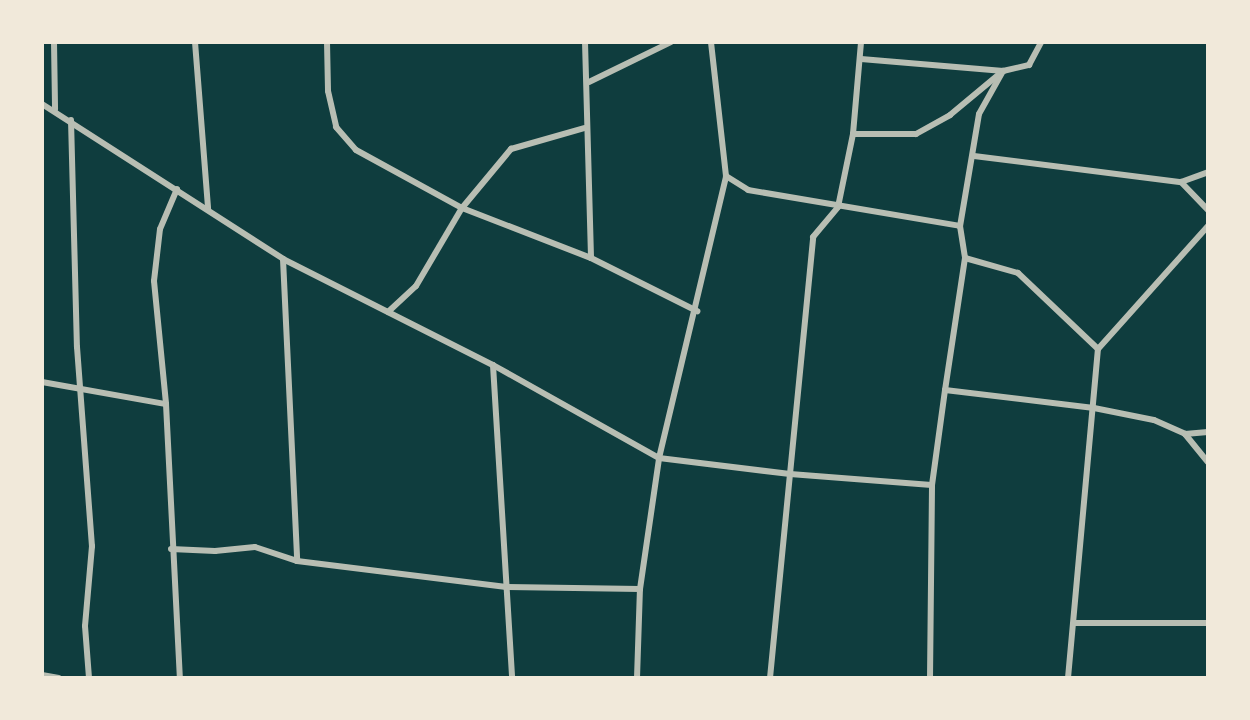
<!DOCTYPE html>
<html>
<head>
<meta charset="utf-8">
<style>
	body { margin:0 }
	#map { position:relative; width:1250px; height:720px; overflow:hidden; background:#0f3d3e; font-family:"PT Sans",sans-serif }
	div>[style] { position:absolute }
	.minor>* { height:6px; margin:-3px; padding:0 3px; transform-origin:3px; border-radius:3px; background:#b8beb3 }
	span { translate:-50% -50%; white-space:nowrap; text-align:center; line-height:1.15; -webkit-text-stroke:4.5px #f1e9da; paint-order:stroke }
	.frame { position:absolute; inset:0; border:44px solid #f1e9da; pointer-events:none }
</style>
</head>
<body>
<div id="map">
	<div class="minor">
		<i style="left:54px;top:42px;width:67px;rotate:89.1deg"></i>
		<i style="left:195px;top:42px;width:167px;rotate:85.5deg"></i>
		<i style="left:327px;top:42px;width:49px;rotate:88.8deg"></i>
		<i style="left:328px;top:91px;width:37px;rotate:77deg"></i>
		<i style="left:336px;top:127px;width:30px;rotate:49deg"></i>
		<i style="left:356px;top:150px;width:121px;rotate:28.7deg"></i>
		<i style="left:462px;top:208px;width:138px;rotate:21.2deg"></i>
		<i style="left:591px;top:258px;width:119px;rotate:26.6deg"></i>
		<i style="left:585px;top:42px;width:216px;rotate:88.4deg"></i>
		<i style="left:861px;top:59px;width:143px;rotate:4.8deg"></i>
		<i style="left:1003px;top:71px;width:49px;rotate:119.2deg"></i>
		<i style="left:979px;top:114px;width:114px;rotate:99.6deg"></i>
		<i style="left:960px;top:226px;width:32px;rotate:81deg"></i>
		<i style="left:965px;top:258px;width:134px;rotate:98.6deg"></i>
		<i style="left:589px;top:82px;width:91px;rotate:-26deg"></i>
		<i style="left:42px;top:104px;width:287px;rotate:32.7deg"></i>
		<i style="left:283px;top:259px;width:235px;rotate:26.8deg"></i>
		<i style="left:493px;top:365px;width:190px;rotate:29.3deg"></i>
		<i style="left:659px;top:458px;width:290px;rotate:-76.6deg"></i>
		<i style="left:726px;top:176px;width:135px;rotate:-96.4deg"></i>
		<i style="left:71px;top:120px;width:227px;rotate:88.5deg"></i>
		<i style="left:77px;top:347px;width:200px;rotate:85.7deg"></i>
		<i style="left:92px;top:546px;width:80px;rotate:95deg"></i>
		<i style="left:85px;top:626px;width:52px;rotate:85.6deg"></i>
		<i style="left:853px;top:134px;width:63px"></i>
		<i style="left:916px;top:134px;width:39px;rotate:-29deg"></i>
		<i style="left:950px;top:115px;width:69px;rotate:-39.7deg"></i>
		<i style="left:1003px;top:71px;width:27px;rotate:-13deg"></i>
		<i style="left:1029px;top:65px;width:26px;rotate:-62deg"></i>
		<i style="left:974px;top:156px;width:209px;rotate:7.2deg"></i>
		<i style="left:1181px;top:182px;width:29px;rotate:-20deg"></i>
		<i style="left:726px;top:176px;width:26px;rotate:32deg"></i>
		<i style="left:748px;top:190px;width:215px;rotate:9.6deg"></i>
		<i style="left:1181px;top:182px;width:39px;rotate:46deg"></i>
		<i style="left:177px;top:189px;width:43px;rotate:113deg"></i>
		<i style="left:160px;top:229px;width:52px;rotate:96.6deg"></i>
		<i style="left:154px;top:281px;width:124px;rotate:84.4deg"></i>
		<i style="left:166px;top:404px;width:274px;rotate:87.1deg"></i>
		<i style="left:965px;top:258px;width:55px;rotate:15.8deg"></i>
		<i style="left:1018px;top:273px;width:110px;rotate:43.5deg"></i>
		<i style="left:283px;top:259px;width:302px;rotate:87.3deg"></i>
		<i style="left:388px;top:312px;width:38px;rotate:-43deg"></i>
		<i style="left:416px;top:286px;width:91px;rotate:-59.5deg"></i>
		<i style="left:462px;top:208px;width:77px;rotate:-50.3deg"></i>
		<i style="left:511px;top:149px;width:76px;rotate:-16deg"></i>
		<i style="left:493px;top:365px;width:314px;rotate:86.5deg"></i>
		<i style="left:42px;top:382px;width:126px;rotate:10.1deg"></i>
		<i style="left:1185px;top:434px;width:36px;rotate:51deg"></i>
		<i style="left:171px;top:549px;width:44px;rotate:2.6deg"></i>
		<i style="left:215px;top:551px;width:40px;rotate:-5.7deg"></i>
		<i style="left:255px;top:547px;width:44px;rotate:18.4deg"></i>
		<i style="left:297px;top:561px;width:211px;rotate:7.1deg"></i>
		<i style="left:506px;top:587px;width:134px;rotate:0.9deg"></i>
		<i style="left:1075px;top:623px;width:133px"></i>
		<i style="left:42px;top:675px;width:17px;rotate:10deg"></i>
		<i style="left:637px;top:678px;width:89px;rotate:-88.1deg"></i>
		<i style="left:640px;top:589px;width:132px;rotate:-81.7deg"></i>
		<i style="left:659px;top:458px;width:132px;rotate:7deg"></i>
		<i style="left:790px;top:474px;width:142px;rotate:4.4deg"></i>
		<i style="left:770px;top:678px;width:443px;rotate:-84.4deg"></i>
		<i style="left:813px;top:237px;width:39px;rotate:-50deg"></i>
		<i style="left:838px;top:207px;width:75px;rotate:-78.4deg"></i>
		<i style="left:853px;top:134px;width:92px;rotate:-85deg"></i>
		<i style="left:930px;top:678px;width:193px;rotate:-89.4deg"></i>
		<i style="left:932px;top:485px;width:96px;rotate:-82.2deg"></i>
		<i style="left:945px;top:390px;width:150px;rotate:6.9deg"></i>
		<i style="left:1094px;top:408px;width:61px;rotate:11.3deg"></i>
		<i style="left:1154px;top:420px;width:34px;rotate:24deg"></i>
		<i style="left:1185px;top:434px;width:23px;rotate:-5deg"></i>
		<i style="left:1068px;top:678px;width:330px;rotate:-84.8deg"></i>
		<i style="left:1098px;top:349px;width:165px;rotate:-48.2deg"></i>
	</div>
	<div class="frame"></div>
</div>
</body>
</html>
